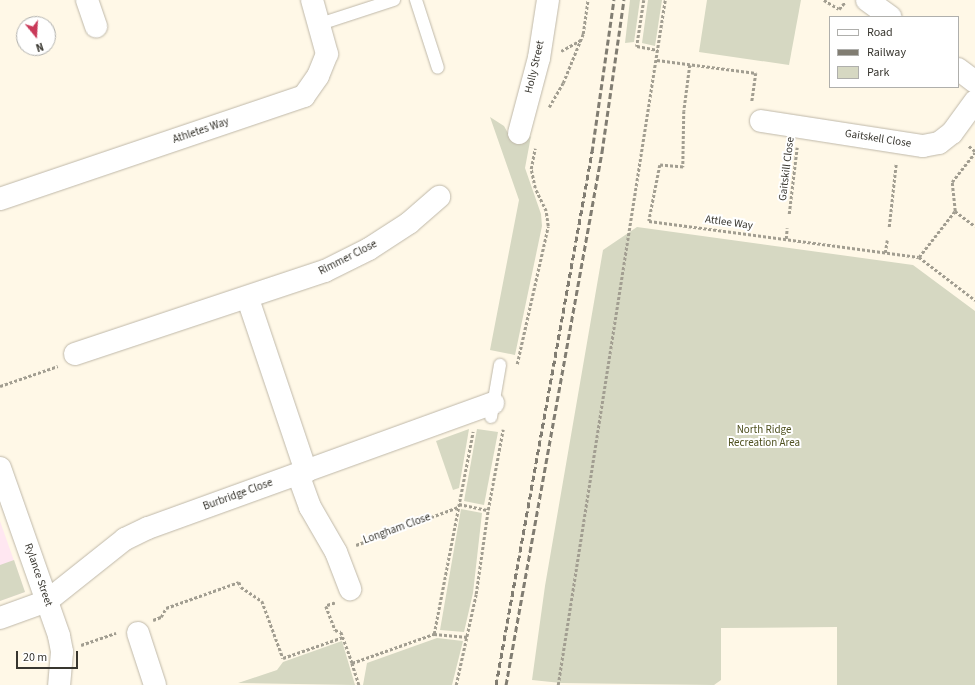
<!DOCTYPE html>
<html>
<head>
<meta charset="utf-8">
<style>
	body { margin:0 }
	#map { position:relative; width:975px; height:685px; overflow:hidden; background:#fff8e7; font-family:"Source Sans 3",sans-serif }
	div>[style] { position:absolute }
	.education>* { inset:0; background:#ffe7f1 }
	.green>* { inset:0; background:#d6d8c2 }
	.path>* { height:2.5px; margin-top:-1.25px; transform-origin:0; background:repeating-linear-gradient(90deg,#a29e91 0 3px,transparent 0 5px) }
	.roads { filter:drop-shadow(0 0 1px #bfb8a9) drop-shadow(0 0 1px #bfb8a9) }
	.lane>* { height:12px; margin:-6px; padding:0 6px; transform-origin:6px; border-radius:6px; background:#fff }
	.street>* { height:22px; margin:-11px; padding:0 11px; transform-origin:11px; border-radius:11px; background:#fff }
	.secondary>* { height:22px; margin:-11px; padding:0 11px; transform-origin:11px; border-radius:11px; background:#fff }
	.rail>* { height:3px; margin-top:-1.5px; transform-origin:0; background:repeating-linear-gradient(90deg,#817d72 0 6px,transparent 0 9px) }
	span { translate:-50% -50%; white-space:nowrap; text-align:center; line-height:1.15; -webkit-text-stroke:4px #fff; paint-order:stroke }
	.street-label { font-size:11px; color:#38362f }
	.park-label { font-size:11px; color:#4f5120 }
	.legend { position:absolute; left:829px; top:16px; width:130px; height:72px; box-sizing:border-box; background:#fff; border:1px solid #afafac; margin:0; padding:5px 7px; list-style:none; font-size:12px; color:#38362f }
	.legend li { display:flex; align-items:center; gap:8px; height:20px }
	.legend b { width:20px; border:1px solid #afafac }
	.north { position:absolute; left:16px; top:16px; width:40px; height:40px; box-sizing:border-box; background:#fff; border:1px solid #afafac; border-radius:50%; rotate:162deg; font-size:11px; font-weight:700; line-height:16px; text-align:center; color:#38362f }
	.north::after { content:''; display:block; margin:auto; width:14px; height:18px; background:#c93959; clip-path:polygon(50% 0,100% 100%,50% 72%,0 100%) }
	.scale { position:absolute; left:16px; top:651px; width:62px; height:18px; box-sizing:border-box; border:2px solid #38362f; border-top:0; padding-left:5px; font-size:12px; line-height:14px; white-space:nowrap; color:#38362f; -webkit-text-stroke:3px #fff; paint-order:stroke }
</style>
</head>
<body>
<div id="map">
	<div class="education">
		<i style="clip-path:polygon(0 521px,25px 592px,0 601px)"></i>
	</div>
	<div class="green">
		<i style="clip-path:polygon(630px 0,640px 0,634px 42px,625px 43px)"></i>
		<i style="clip-path:polygon(648px 0,662px 0,655px 46px,642px 43px)"></i>
		<i style="clip-path:polygon(707px 0,801px 0,789px 65px,699px 52px)"></i>
		<i style="clip-path:polygon(490px 117px,504px 126px,509px 135px,524px 142px,531px 136px,525px 168px,541px 214px,542px 226px,515px 355px,490px 350px,519px 200px)"></i>
		<i style="clip-path:polygon(637px 227px,913px 265px,975px 311px,975px 685px,837px 685px,837px 627px,721px 628px,721px 680px,714px 685px,561px 683px,532px 680px,545px 586px,603px 250px)"></i>
		<i style="clip-path:polygon(469px 429px,459px 488px,453px 490px,436px 441px)"></i>
		<i style="clip-path:polygon(477px 429px,498px 432px,484px 505px,464px 501px)"></i>
		<i style="clip-path:polygon(461px 509px,482px 513px,473px 593px,464px 632px,440px 630px)"></i>
		<i style="clip-path:polygon(14px 560px,25px 592px,0 601px,0 565px)"></i>
		<i style="clip-path:polygon(437px 638px,463px 641px,452px 685px,363px 685px,367px 663px)"></i>
		<i style="clip-path:polygon(342px 641px,355px 685px,238px 683px,277px 670px,283px 662px)"></i>
	</div>
	<div class="path">
		<i style="left:644px;top:0;width:47px;rotate:98.7deg"></i>
		<i style="left:637px;top:46px;width:21px;rotate:11deg"></i>
		<i style="left:824px;top:0;width:17px;rotate:31deg"></i>
		<i style="left:839px;top:9px;width:9px;rotate:-49deg"></i>
		<i style="left:561px;top:51px;width:23px;rotate:-29deg"></i>
		<i style="left:657px;top:60px;width:100px;rotate:7.5deg"></i>
		<i style="left:756px;top:73px;width:29px;rotate:98deg"></i>
		<i style="left:690px;top:65px;width:46px;rotate:97.4deg"></i>
		<i style="left:684px;top:111px;width:56px;rotate:91deg"></i>
		<i style="left:683px;top:167px;width:23px;rotate:-175deg"></i>
		<i style="left:660px;top:165px;width:57px;rotate:101.1deg"></i>
		<i style="left:649px;top:221px;width:272px;rotate:7.6deg"></i>
		<i style="left:919px;top:257px;width:71px;rotate:37.5deg"></i>
		<i style="left:549px;top:107px;width:28px;rotate:-60deg"></i>
		<i style="left:563px;top:83px;width:53px;rotate:-67.8deg"></i>
		<i style="left:583px;top:34px;width:34px;rotate:-82deg"></i>
		<i style="left:969px;top:146px;width:8px;rotate:40deg"></i>
		<i style="left:955px;top:211px;width:25px;rotate:37deg"></i>
		<i style="left:789px;top:214px;width:67px;rotate:-83.2deg"></i>
		<i style="left:889px;top:227px;width:63px;rotate:-83.7deg"></i>
		<i style="left:786px;top:239px;width:11px;rotate:-85deg"></i>
		<i style="left:885px;top:253px;width:13px;rotate:-81deg"></i>
		<i style="left:919px;top:257px;width:58px;rotate:-52deg"></i>
		<i style="left:955px;top:211px;width:29px;rotate:-96deg"></i>
		<i style="left:952px;top:182px;width:37px;rotate:-52deg"></i>
		<i style="left:517px;top:364px;width:141px;rotate:-77.3deg"></i>
		<i style="left:548px;top:226px;width:15px;rotate:-98deg"></i>
		<i style="left:546px;top:211px;width:25px;rotate:-116deg"></i>
		<i style="left:535px;top:188px;width:19px;rotate:-102deg"></i>
		<i style="left:531px;top:169px;width:21px;rotate:-79deg"></i>
		<i style="left:0;top:386px;width:61px;rotate:-19deg"></i>
		<i style="left:459px;top:504px;width:30px;rotate:12deg"></i>
		<i style="left:356px;top:545px;width:109px;rotate:-20.4deg"></i>
		<i style="left:335px;top:603px;width:9px;rotate:162deg"></i>
		<i style="left:326px;top:606px;width:26px;rotate:69deg"></i>
		<i style="left:335px;top:630px;width:6px;rotate:18deg"></i>
		<i style="left:341px;top:632px;width:33px;rotate:70deg"></i>
		<i style="left:352px;top:663px;width:87px;rotate:-19.5deg"></i>
		<i style="left:434px;top:634px;width:34px;rotate:5deg"></i>
		<i style="left:153px;top:620px;width:9px;rotate:-21deg"></i>
		<i style="left:161px;top:617px;width:10px;rotate:-61deg"></i>
		<i style="left:166px;top:608px;width:77px;rotate:-19.6deg"></i>
		<i style="left:239px;top:582px;width:5px;rotate:68deg"></i>
		<i style="left:241px;top:587px;width:25px;rotate:34deg"></i>
		<i style="left:262px;top:601px;width:61px;rotate:69.8deg"></i>
		<i style="left:283px;top:658px;width:64px;rotate:-19.3deg"></i>
		<i style="left:434px;top:634px;width:206px;rotate:-79.1deg"></i>
		<i style="left:81px;top:645px;width:37px;rotate:-19deg"></i>
		<i style="left:352px;top:663px;width:23px;rotate:72deg"></i>
		<i style="left:456px;top:685px;width:93px;rotate:-77.6deg"></i>
		<i style="left:476px;top:594px;width:85px;rotate:-81.9deg"></i>
		<i style="left:488px;top:510px;width:82px;rotate:-79.5deg"></i>
		<i style="left:558px;top:685px;width:693px;rotate:-81.12deg"></i>
	</div>
	<div class="roads">
		<div class="lane">
			<i style="left:416px;top:0;width:71px;rotate:72.1deg"></i>
			<i style="left:320px;top:24px;width:78px;rotate:-18deg"></i>
			<i style="left:491px;top:417px;width:53px;rotate:-80.2deg"></i>
		</div>
		<div class="street">
			<i style="left:87px;top:0;width:28px;rotate:71deg"></i>
			<i style="left:761px;top:121px;width:164px;rotate:8.8deg"></i>
			<i style="left:923px;top:146px;width:16px;rotate:-11deg"></i>
			<i style="left:939px;top:143px;width:16px;rotate:-38deg"></i>
			<i style="left:952px;top:133px;width:39px;rotate:-54deg"></i>
			<i style="left:519px;top:133px;width:78px;rotate:-75.1deg"></i>
			<i style="left:539px;top:58px;width:59px;rotate:-81.2deg"></i>
			<i style="left:0;top:199px;width:321px;rotate:-18.7deg"></i>
			<i style="left:304px;top:96px;width:24px;rotate:-55deg"></i>
			<i style="left:318px;top:76px;width:24px;rotate:-68deg"></i>
			<i style="left:327px;top:54px;width:56px;rotate:-105.5deg"></i>
			<i style="left:248px;top:299px;width:182px;rotate:71.4deg"></i>
			<i style="left:75px;top:354px;width:263px;rotate:-18.4deg"></i>
			<i style="left:325px;top:271px;width:49px;rotate:-26.6deg"></i>
			<i style="left:369px;top:249px;width:48px;rotate:-33deg"></i>
			<i style="left:409px;top:223px;width:40px;rotate:-41deg"></i>
			<i style="left:298px;top:474px;width:35px;rotate:70deg"></i>
			<i style="left:310px;top:507px;width:52px;rotate:60deg"></i>
			<i style="left:336px;top:552px;width:40px;rotate:69deg"></i>
			<i style="left:0;top:618px;width:50px;rotate:-19.9deg"></i>
			<i style="left:47px;top:601px;width:100px;rotate:-38.5deg"></i>
			<i style="left:125px;top:539px;width:25px;rotate:-26deg"></i>
			<i style="left:148px;top:528px;width:367px;rotate:-19.9deg"></i>
			<i style="left:138px;top:633px;width:55px;rotate:71.9deg"></i>
		</div>
		<div class="secondary">
			<i style="left:867px;top:0;width:29px;rotate:36deg"></i>
			<i style="left:958px;top:69px;width:21px;rotate:37deg"></i>
			<i style="left:0;top:468px;width:178px;rotate:70.6deg"></i>
			<i style="left:59px;top:636px;width:16px;rotate:79deg"></i>
			<i style="left:62px;top:652px;width:33px;rotate:95deg"></i>
		</div>
	</div>
	<div class="rail">
		<i style="left:496px;top:685px;width:542px;rotate:-79.79deg"></i>
		<i style="left:592px;top:152px;width:154px;rotate:-81.8deg"></i>
		<i style="left:506px;top:685px;width:542px;rotate:-79.79deg"></i>
		<i style="left:602px;top:152px;width:154px;rotate:-81.8deg"></i>
	</div>
	<div class="street-label">
		<span style="left:535px;top:67px;rotate:-77deg">Holly Street</span>
		<span style="left:201px;top:131px;rotate:-19deg">Athletes Way</span>
		<span style="left:878px;top:139px;rotate:9deg">Gaitskell Close</span>
		<span style="left:787px;top:169px;rotate:-83deg">Gaitskill Close</span>
		<span style="left:729px;top:223px;rotate:8deg">Attlee Way</span>
		<span style="left:348px;top:258px;rotate:-27deg">Rimmer Close</span>
		<span style="left:238px;top:495px;rotate:-20deg">Burbridge Close</span>
		<span style="left:397px;top:529px;rotate:-20deg">Longham Close</span>
		<span style="left:38px;top:575px;rotate:71deg">Rylance Street</span>
	</div>
	<div class="park-label">
		<span style="left:764px;top:437px">North Ridge<br>Recreation Area</span>
	</div>
	<ul class="legend">
	<li><b style="height:5px;background:#fff"></b>Road</li>
	<li><b style="height:5px;background:#817d72"></b>Railway</li>
	<li><b style="height:11px;background:#d6d8c2"></b>Park</li>
	</ul>
	<div class="north">N</div>
	<div class="scale">20 m</div>
</div>
</body>
</html>
